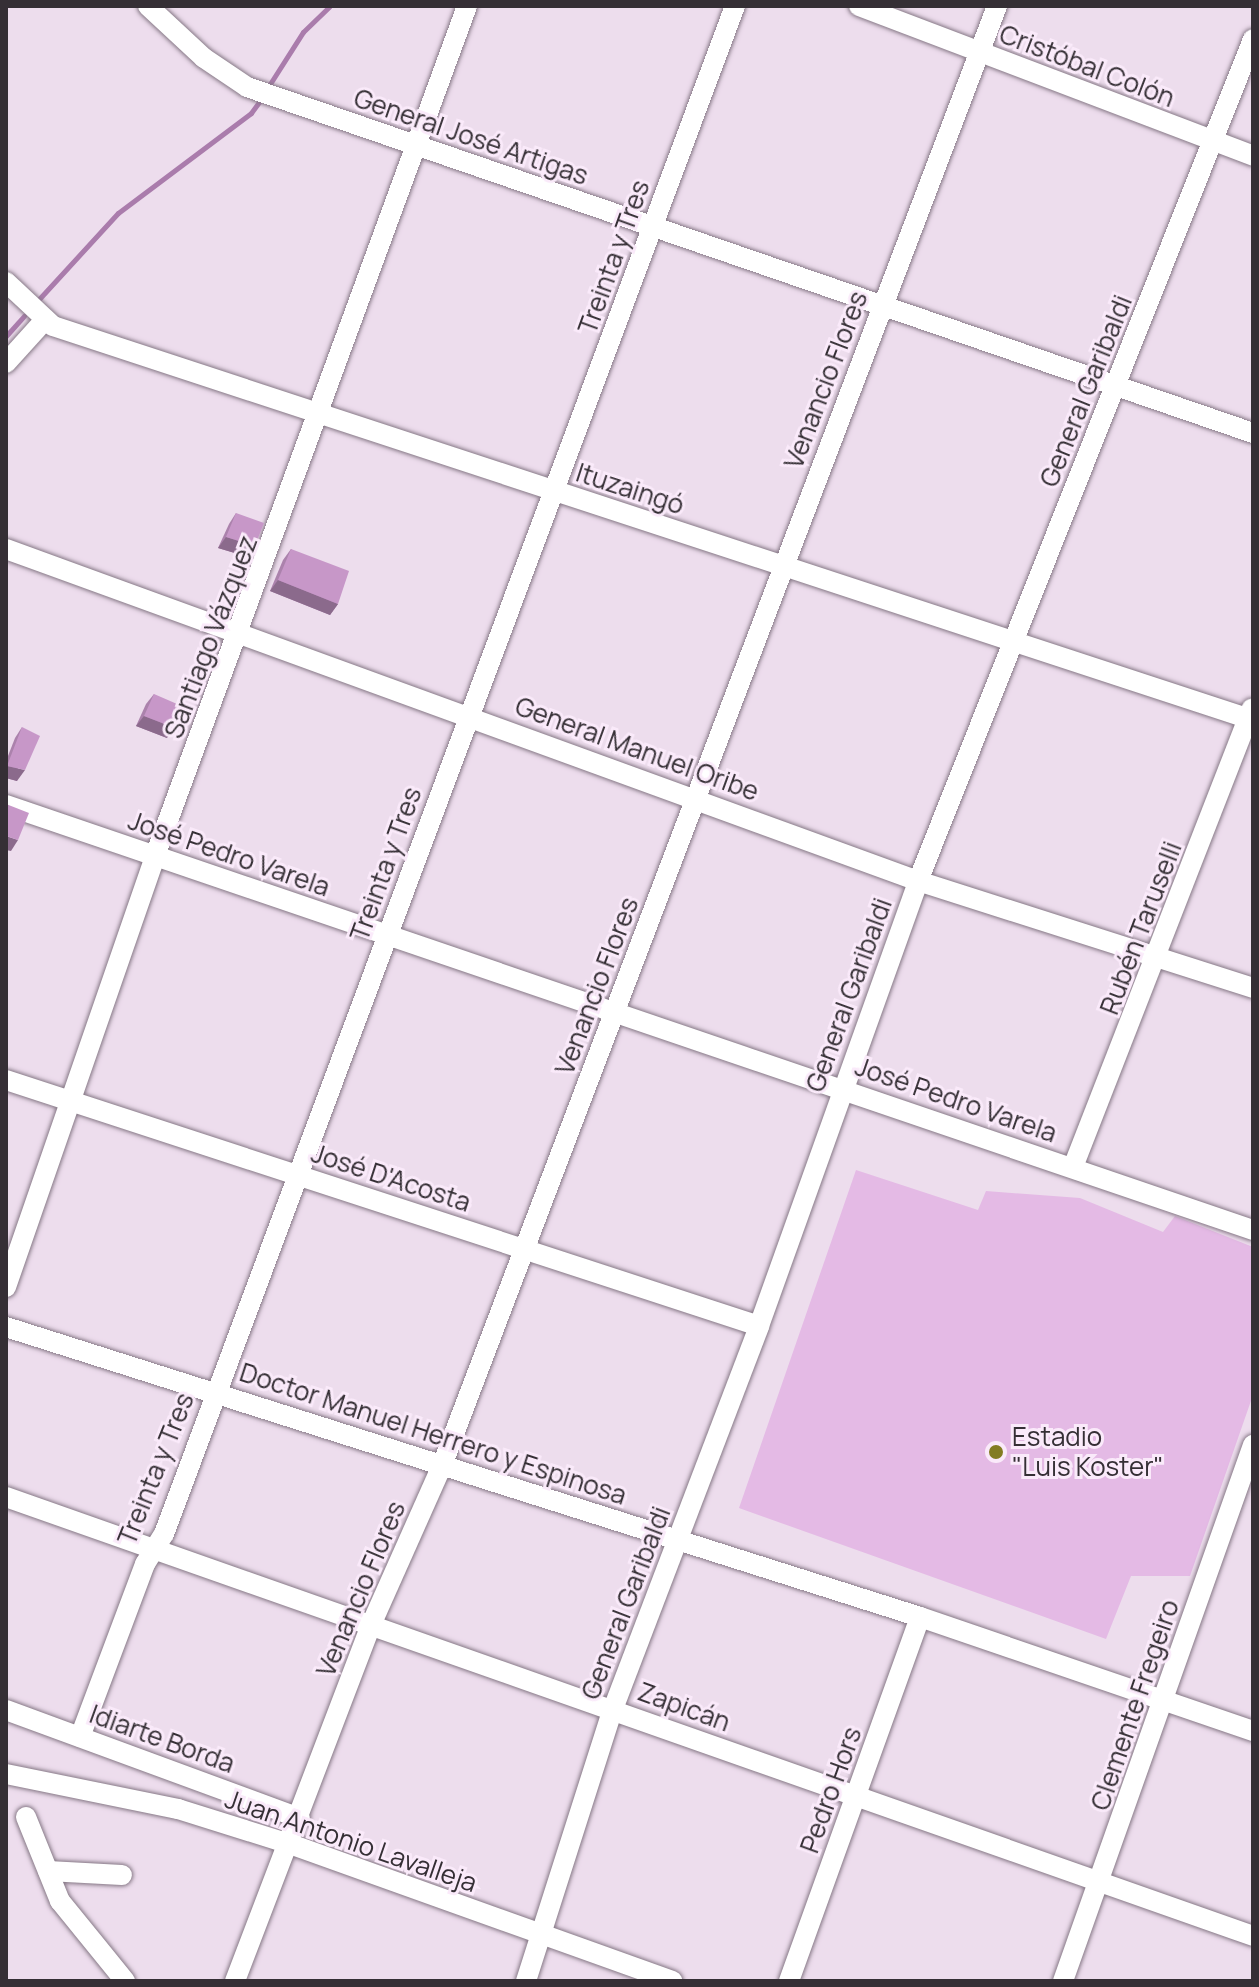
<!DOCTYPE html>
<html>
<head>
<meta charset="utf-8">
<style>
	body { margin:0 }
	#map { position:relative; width:1259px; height:1987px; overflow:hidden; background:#eddded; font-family:Manrope,sans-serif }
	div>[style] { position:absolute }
	.green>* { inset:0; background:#e4bae5 }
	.stream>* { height:5px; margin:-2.5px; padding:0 2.5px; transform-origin:2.5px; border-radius:2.5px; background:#aa7cac }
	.roads { filter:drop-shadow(0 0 2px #867886) drop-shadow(0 0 2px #867886) }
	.minor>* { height:20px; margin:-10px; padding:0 10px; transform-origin:10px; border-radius:10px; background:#fff }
	.wall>* { inset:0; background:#ab82ac }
	.shaded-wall>* { inset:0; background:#8b6a8c }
	.building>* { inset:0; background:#c797c8 }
	.dots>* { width:22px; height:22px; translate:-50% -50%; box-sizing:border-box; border:4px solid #faeafa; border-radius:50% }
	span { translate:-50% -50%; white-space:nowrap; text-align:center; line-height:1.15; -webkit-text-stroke:6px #faeafa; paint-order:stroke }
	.street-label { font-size:26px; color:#352f35 }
	.poi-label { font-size:26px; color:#352f35 }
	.left { translate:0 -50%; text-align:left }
	.frame { position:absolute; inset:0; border:8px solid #352f35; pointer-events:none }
</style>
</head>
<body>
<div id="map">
	<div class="green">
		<i style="clip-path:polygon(856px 1170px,978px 1210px,986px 1191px,1080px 1198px,1163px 1232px,1175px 1216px,1253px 1247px,1253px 1395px,1190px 1576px,1131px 1576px,1106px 1639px,739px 1508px)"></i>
	</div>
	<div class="stream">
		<i style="left:268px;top:87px;width:65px;rotate:-57.5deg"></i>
		<i style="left:303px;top:32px;width:37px;rotate:-44deg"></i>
		<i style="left:40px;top:298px;width:115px;rotate:-47.5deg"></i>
		<i style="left:118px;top:213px;width:166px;rotate:-36.9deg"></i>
		<i style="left:251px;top:113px;width:17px;rotate:-54deg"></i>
		<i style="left:6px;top:336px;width:27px;rotate:-48deg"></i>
	</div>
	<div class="roads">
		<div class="minor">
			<i style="left:148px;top:6px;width:76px;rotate:42.9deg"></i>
			<i style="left:204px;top:58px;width:52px;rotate:34deg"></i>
			<i style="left:247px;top:87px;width:1064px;rotate:18.98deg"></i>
			<i style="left:859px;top:6px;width:422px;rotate:20.8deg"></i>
			<i style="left:6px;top:282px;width:64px;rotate:43.1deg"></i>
			<i style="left:53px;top:326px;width:1263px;rotate:18.18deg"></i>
			<i style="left:6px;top:363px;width:57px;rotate:-47.9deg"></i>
			<i style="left:6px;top:549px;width:971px;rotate:20deg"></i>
			<i style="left:918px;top:881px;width:352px;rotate:17.7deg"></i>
			<i style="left:6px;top:805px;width:1317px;rotate:18.82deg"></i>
			<i style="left:6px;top:1080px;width:792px;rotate:18.09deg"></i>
			<i style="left:1073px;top:1167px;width:492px;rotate:-68.7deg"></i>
			<i style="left:6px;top:1287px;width:456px;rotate:-70.9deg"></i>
			<i style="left:155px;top:856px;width:905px;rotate:-69.84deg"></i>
			<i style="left:6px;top:1327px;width:959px;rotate:17.6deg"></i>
			<i style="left:920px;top:1617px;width:352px;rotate:18.9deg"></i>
			<i style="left:6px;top:1497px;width:1322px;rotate:19.39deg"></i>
			<i style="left:6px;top:1710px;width:313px;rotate:20.2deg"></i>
			<i style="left:80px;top:1737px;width:185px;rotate:-69.4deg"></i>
			<i style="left:145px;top:1564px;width:36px;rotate:-58deg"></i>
			<i style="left:164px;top:1534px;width:1631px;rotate:-69.51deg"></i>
			<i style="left:6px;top:1774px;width:176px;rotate:11.5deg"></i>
			<i style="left:178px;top:1809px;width:117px;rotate:17.4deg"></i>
			<i style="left:290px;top:1844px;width:406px;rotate:19.7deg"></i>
			<i style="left:26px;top:1817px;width:91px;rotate:68deg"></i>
			<i style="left:60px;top:1901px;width:103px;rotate:50.9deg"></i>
			<i style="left:48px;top:1871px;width:74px;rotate:3.1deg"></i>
			<i style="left:235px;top:1981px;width:381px;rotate:-69.1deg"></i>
			<i style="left:371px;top:1625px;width:177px;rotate:-66deg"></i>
			<i style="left:443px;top:1463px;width:1559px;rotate:-69.18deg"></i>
			<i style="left:526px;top:1981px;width:286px;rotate:-72.3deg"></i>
			<i style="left:613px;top:1709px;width:410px;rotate:-69.1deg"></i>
			<i style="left:759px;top:1326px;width:473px;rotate:-70.3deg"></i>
			<i style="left:918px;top:881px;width:906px;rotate:-68.3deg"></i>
			<i style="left:789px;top:1981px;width:387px;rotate:-70.2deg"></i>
			<i style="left:1063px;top:1981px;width:569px;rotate:-70.48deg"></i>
		</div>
	</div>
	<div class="wall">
		<i style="clip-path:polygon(236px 513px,248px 557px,218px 548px,229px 524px)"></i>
		<i style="clip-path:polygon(291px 549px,338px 604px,330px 615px,270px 591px,283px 560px)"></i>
		<i style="clip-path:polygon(154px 694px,167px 738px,136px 726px,146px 704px)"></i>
		<i style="clip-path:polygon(22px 727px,17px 781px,6px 778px,6px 761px,15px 738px)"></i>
	</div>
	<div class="shaded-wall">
		<i style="clip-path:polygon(226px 537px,255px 546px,248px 557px,218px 548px)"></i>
		<i style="clip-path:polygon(278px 580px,338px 604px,330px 615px,270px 591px)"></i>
		<i style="clip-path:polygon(144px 716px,175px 728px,167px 738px,136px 726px)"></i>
		<i style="clip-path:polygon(7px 766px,25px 770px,17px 781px,6px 778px,6px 768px)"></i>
		<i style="clip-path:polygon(6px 836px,18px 840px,11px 851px,6px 850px)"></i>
	</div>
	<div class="building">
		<i style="clip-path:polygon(236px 513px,264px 523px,255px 546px,226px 537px)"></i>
		<i style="clip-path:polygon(291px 549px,349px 571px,338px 604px,278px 580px)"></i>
		<i style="clip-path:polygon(154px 694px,184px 707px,175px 728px,144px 716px)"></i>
		<i style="clip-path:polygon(22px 727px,40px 736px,25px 770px,7px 766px)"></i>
		<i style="clip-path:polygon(6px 804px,29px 813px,18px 840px,6px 836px)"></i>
	</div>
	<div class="dots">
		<i style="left:996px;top:1452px;background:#837c22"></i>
	</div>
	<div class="street-label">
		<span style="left:1087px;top:66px;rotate:21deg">Cristóbal Colón</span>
		<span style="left:471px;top:137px;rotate:19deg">General José Artigas</span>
		<span style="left:614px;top:257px;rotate:-70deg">Treinta y Tres</span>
		<span style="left:826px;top:380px;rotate:-69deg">Venancio Flores</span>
		<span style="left:1086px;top:391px;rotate:-68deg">General Garibaldi</span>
		<span style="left:630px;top:489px;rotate:18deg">Ituzaingó</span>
		<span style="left:211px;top:637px;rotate:-69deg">Santiago Vázquez</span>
		<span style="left:637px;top:749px;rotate:20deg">General Manuel Oribe</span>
		<span style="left:229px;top:854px;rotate:19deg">José Pedro Varela</span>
		<span style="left:386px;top:864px;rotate:-70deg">Treinta y Tres</span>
		<span style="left:1141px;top:928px;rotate:-69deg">Rubén Taruselli</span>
		<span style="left:597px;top:986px;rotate:-69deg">Venancio Flores</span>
		<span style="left:849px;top:995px;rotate:-70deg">General Garibaldi</span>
		<span style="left:956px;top:1100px;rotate:19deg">José Pedro Varela</span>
		<span style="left:391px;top:1178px;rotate:18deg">José D'Acosta</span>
		<span style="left:433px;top:1434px;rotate:18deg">Doctor Manuel Herrero y Espinosa</span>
		<span style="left:156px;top:1469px;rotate:-68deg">Treinta y Tres</span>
		<span style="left:361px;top:1589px;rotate:-67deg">Venancio Flores</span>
		<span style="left:626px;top:1603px;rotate:-69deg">General Garibaldi</span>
		<span style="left:1135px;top:1705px;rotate:-71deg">Clemente Fregeiro</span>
		<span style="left:684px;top:1707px;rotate:20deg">Zapicán</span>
		<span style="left:162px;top:1739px;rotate:20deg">Idiarte Borda</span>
		<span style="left:831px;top:1790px;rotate:-70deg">Pedro Hors</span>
		<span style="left:351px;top:1841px;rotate:19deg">Juan Antonio Lavalleja</span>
	</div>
	<div class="poi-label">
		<span class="left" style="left:1012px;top:1452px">Estadio<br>"Luis Koster"</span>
	</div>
	<div class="frame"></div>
</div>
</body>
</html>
